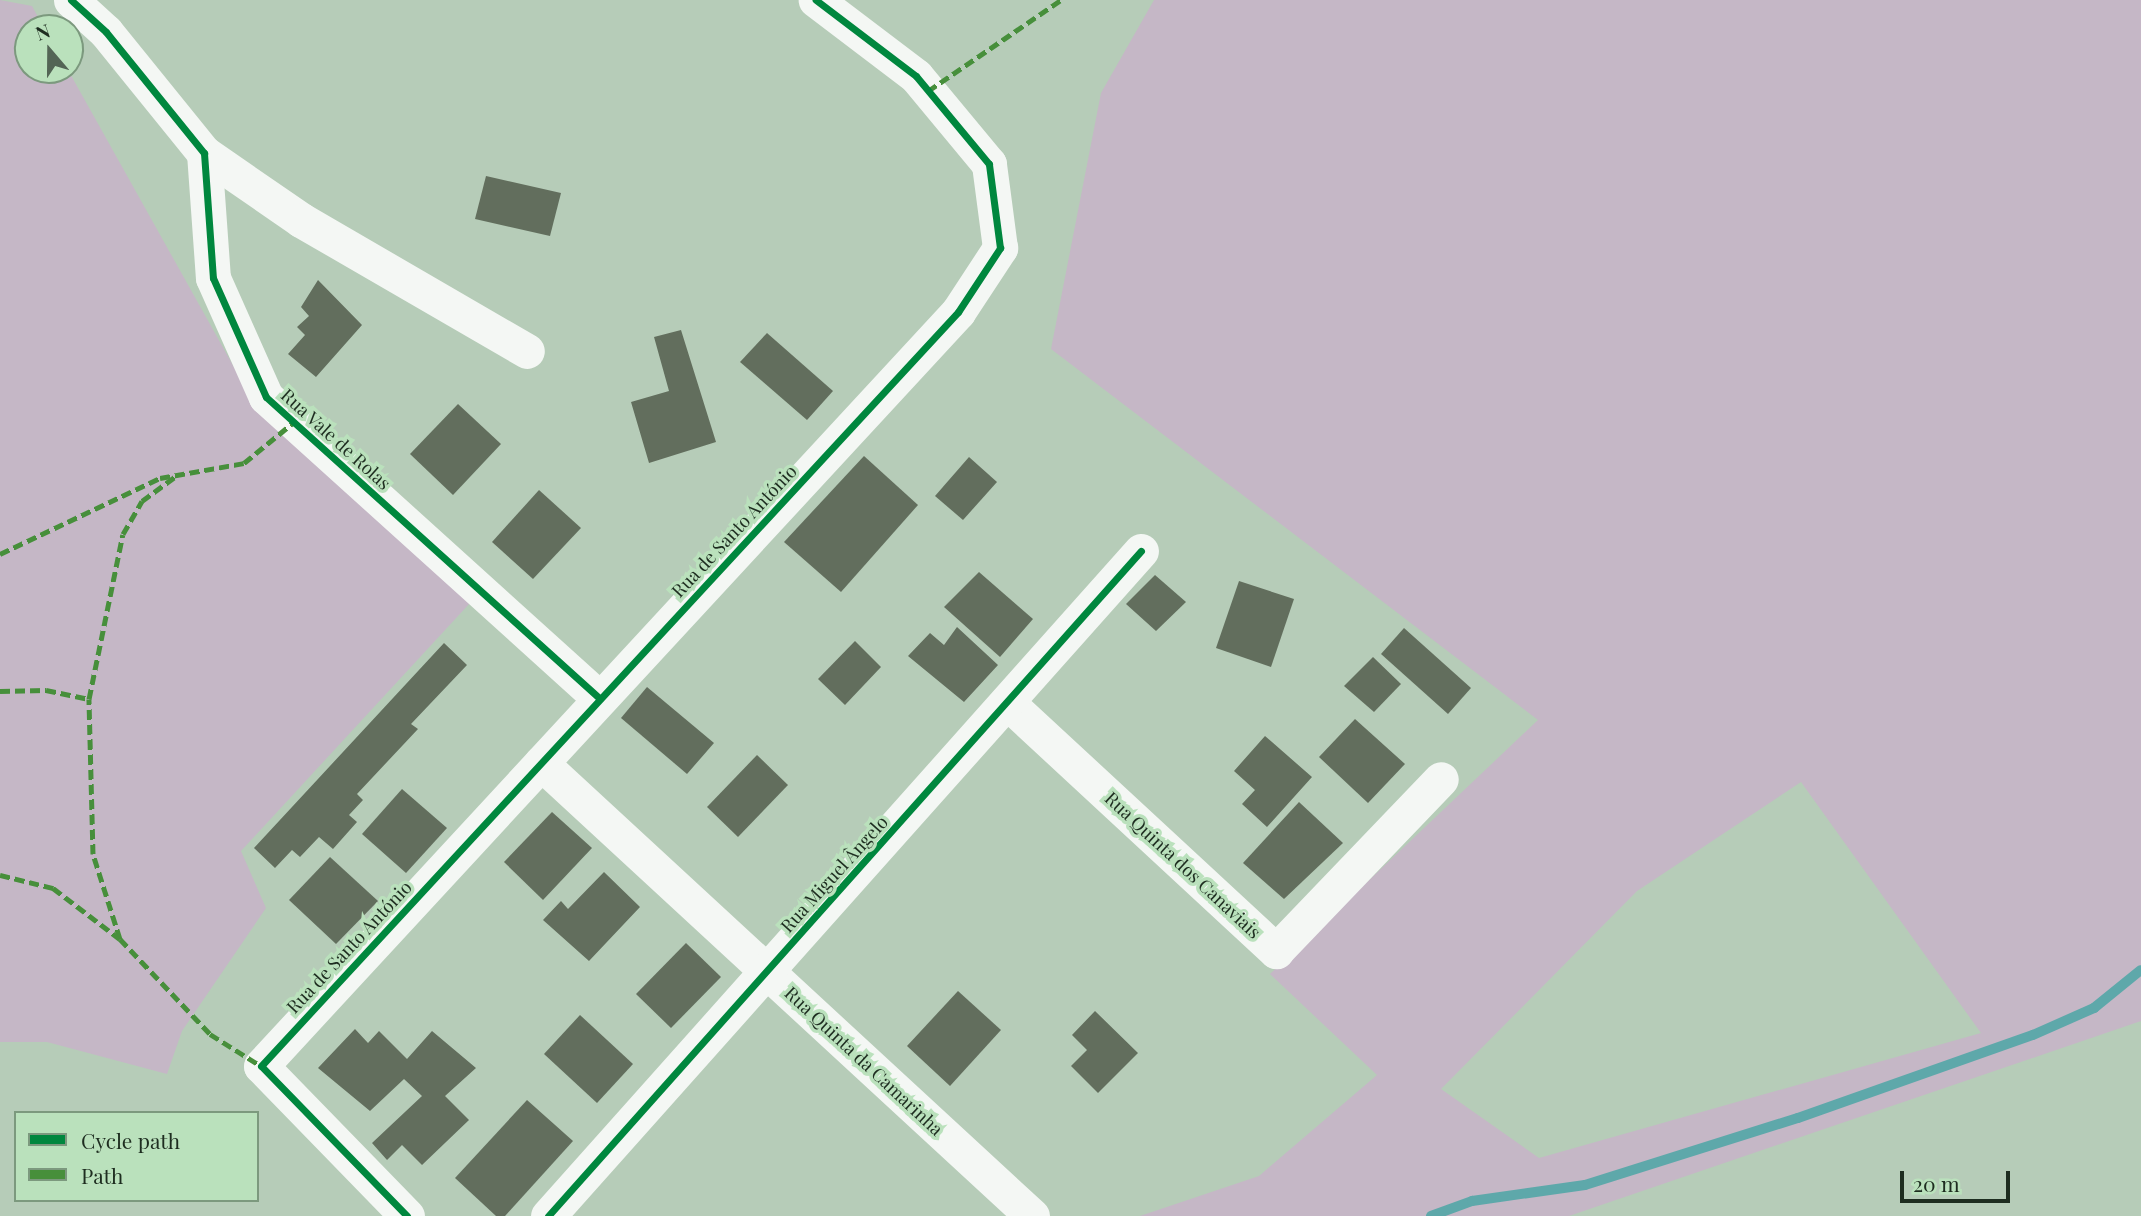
<!DOCTYPE html>
<html>
<head>
<meta charset="utf-8">
<style>
	body { margin:0 }
	#map { position:relative; width:2141px; height:1216px; overflow:hidden; background:#b6ccb8; font-family:"Playfair Display",serif }
	div>[style] { position:absolute }
	.green>* { inset:0; background:#c5b7c6 }
	.stream>* { height:10px; margin:-5px; padding:0 5px; transform-origin:5px; border-radius:5px; background:#5ea8aa }
	.building>* { inset:0; background:#626e5d }
	.minor>* { height:35px; margin:-17.5px; padding:0 17.5px; transform-origin:17.5px; border-radius:17.5px; background:#f4f7f4 }
	.quiet>* { height:5px; margin-top:-2.5px; transform-origin:0; background:repeating-linear-gradient(90deg,#478f3b 0 10px,transparent 0 15px) }
	.cycleway>* { height:7px; margin:-3.5px; padding:0 3.5px; transform-origin:3.5px; border-radius:3.5px; background:#00873e }
	span { translate:-50% -50%; white-space:nowrap; text-align:center; line-height:1.15; -webkit-text-stroke:7px #bae1bc; paint-order:stroke }
	.street-label { font-size:18px; color:#1e2d20 }
	.legend { position:absolute; left:14px; top:1111px; width:245px; height:91px; box-sizing:border-box; background:#bae1bc; border:2px solid #7c997e; margin:0; padding:9px 12px; list-style:none; font-size:21px; color:#1e2d20 }
	.legend li { display:flex; align-items:center; gap:14px; height:35px }
	.legend b { width:35px; border:2px solid #7c997e }
	.north { position:absolute; left:14px; top:14px; width:70px; height:70px; box-sizing:border-box; background:#bae1bc; border:2px solid #7c997e; border-radius:50%; rotate:340deg; font-size:19px; font-weight:700; line-height:28px; text-align:center; color:#1e2d20 }
	.north::after { content:''; display:block; margin:auto; width:24px; height:32px; background:#536555; clip-path:polygon(50% 0,100% 100%,50% 72%,0 100%) }
	.scale { position:absolute; left:1900px; top:1171px; width:110px; height:32px; box-sizing:border-box; border:4px solid #1e2d20; border-top:0; padding-left:9px; font-size:21px; line-height:24px; white-space:nowrap; color:#1e2d20; -webkit-text-stroke:5px #bae1bc; paint-order:stroke }
</style>
</head>
<body>
<div id="map">
	<div class="green">
		<i style="clip-path:polygon(0 0,32px 6px,44px 28px,28px 28px,28px 70px,68px 70px,249px 394px,470px 603px,241px 851px,266px 908px,182px 1031px,167px 1074px,47px 1042px,0 1042px)"></i>
		<i style="clip-path:polygon(evenodd,1154px 0,2141px 0,2141px 1021px,1569px 1216px,1140px 1216px,1259px 1176px,1377px 1075px,1270px 974px,1538px 720px,1051px 349px,1101px 93px,1154px 0,1801px 782px,1981px 1033px,1539px 1158px,1441px 1089px,1637px 891px,1801px 782px)"></i>
	</div>
	<div class="stream">
		<i style="left:1431px;top:1216px;width:44px;rotate:-20.1deg"></i>
		<i style="left:1472px;top:1201px;width:114px;rotate:-8.1deg"></i>
		<i style="left:1585px;top:1185px;width:223px;rotate:-17.5deg"></i>
		<i style="left:1798px;top:1118px;width:249px;rotate:-19.5deg"></i>
		<i style="left:2033px;top:1035px;width:67px;rotate:-23.9deg"></i>
		<i style="left:2094px;top:1008px;width:60px;rotate:-39deg"></i>
	</div>
	<div class="building">
		<i style="clip-path:polygon(486px 176px,561px 193px,550px 236px,475px 219px)"></i>
		<i style="clip-path:polygon(318px 280px,362px 325px,316px 377px,288px 354px,305px 335px,297px 327px,309px 316px,301px 307px)"></i>
		<i style="clip-path:polygon(681px 330px,716px 442px,649px 463px,631px 402px,669px 391px,654px 337px)"></i>
		<i style="clip-path:polygon(767px 333px,833px 391px,807px 420px,740px 362px)"></i>
		<i style="clip-path:polygon(458px 404px,501px 444px,453px 495px,410px 454px)"></i>
		<i style="clip-path:polygon(864px 456px,918px 505px,841px 592px,784px 542px)"></i>
		<i style="clip-path:polygon(969px 457px,997px 482px,963px 520px,935px 496px)"></i>
		<i style="clip-path:polygon(539px 490px,581px 528px,533px 579px,492px 542px)"></i>
		<i style="clip-path:polygon(979px 572px,1033px 619px,1000px 657px,944px 607px)"></i>
		<i style="clip-path:polygon(1155px 575px,1186px 602px,1156px 631px,1126px 604px)"></i>
		<i style="clip-path:polygon(1239px 581px,1294px 599px,1271px 667px,1216px 648px)"></i>
		<i style="clip-path:polygon(957px 627px,998px 665px,964px 702px,908px 656px,930px 633px,944px 645px)"></i>
		<i style="clip-path:polygon(1404px 628px,1471px 688px,1448px 714px,1381px 654px)"></i>
		<i style="clip-path:polygon(855px 641px,881px 667px,845px 705px,818px 679px)"></i>
		<i style="clip-path:polygon(444px 643px,467px 665px,411px 724px,418px 729px,357px 794px,363px 800px,349px 815px,357px 822px,333px 849px,319px 837px,300px 857px,292px 850px,275px 868px,254px 848px)"></i>
		<i style="clip-path:polygon(1373px 657px,1401px 684px,1374px 712px,1344px 686px)"></i>
		<i style="clip-path:polygon(647px 687px,714px 743px,687px 774px,621px 718px)"></i>
		<i style="clip-path:polygon(1355px 719px,1405px 764px,1368px 803px,1319px 757px)"></i>
		<i style="clip-path:polygon(1265px 736px,1312px 777px,1267px 827px,1242px 804px,1255px 790px,1234px 771px)"></i>
		<i style="clip-path:polygon(757px 755px,788px 785px,738px 837px,707px 807px)"></i>
		<i style="clip-path:polygon(402px 789px,447px 828px,406px 873px,362px 834px)"></i>
		<i style="clip-path:polygon(1299px 802px,1343px 843px,1284px 899px,1243px 863px)"></i>
		<i style="clip-path:polygon(552px 812px,592px 848px,543px 900px,504px 862px)"></i>
		<i style="clip-path:polygon(330px 857px,378px 901px,336px 944px,289px 900px)"></i>
		<i style="clip-path:polygon(604px 872px,640px 907px,589px 961px,543px 920px,561px 901px,568px 909px)"></i>
		<i style="clip-path:polygon(686px 943px,721px 977px,671px 1028px,636px 994px)"></i>
		<i style="clip-path:polygon(958px 991px,1001px 1030px,950px 1086px,907px 1046px)"></i>
		<i style="clip-path:polygon(1095px 1011px,1138px 1053px,1098px 1093px,1071px 1066px,1087px 1050px,1072px 1035px)"></i>
		<i style="clip-path:polygon(580px 1015px,633px 1064px,597px 1103px,544px 1054px)"></i>
		<i style="clip-path:polygon(355px 1029px,368px 1043px,379px 1031px,407px 1059px,432px 1031px,476px 1068px,445px 1096px,469px 1120px,422px 1165px,402px 1145px,387px 1160px,372px 1143px,422px 1096px,404px 1079px,370px 1111px,318px 1068px)"></i>
		<i style="clip-path:polygon(527px 1100px,573px 1141px,505px 1216px,496px 1216px,455px 1178px)"></i>
	</div>
	<div class="minor">
		<i style="left:71px;top:0;width:47px;rotate:42.4deg"></i>
		<i style="left:106px;top:32px;width:156px;rotate:51deg"></i>
		<i style="left:204px;top:153px;width:125px;rotate:85.9deg"></i>
		<i style="left:213px;top:278px;width:130px;rotate:66deg"></i>
		<i style="left:266px;top:397px;width:450px;rotate:42.1deg"></i>
		<i style="left:204px;top:153px;width:118px;rotate:34.6deg"></i>
		<i style="left:301px;top:220px;width:261px;rotate:30.1deg"></i>
		<i style="left:1007px;top:702px;width:367px;rotate:42.8deg"></i>
		<i style="left:1276px;top:951px;width:238px;rotate:-46.2deg"></i>
		<i style="left:541px;top:763px;width:668px;rotate:42.69deg"></i>
		<i style="left:407px;top:1216px;width:209px;rotate:-134.2deg"></i>
		<i style="left:261px;top:1066px;width:1027px;rotate:-47.25deg"></i>
		<i style="left:958px;top:312px;width:77px;rotate:-56.7deg"></i>
		<i style="left:1000px;top:248px;width:85px;rotate:-97.5deg"></i>
		<i style="left:989px;top:164px;width:114px;rotate:-129.7deg"></i>
		<i style="left:916px;top:76px;width:126px;rotate:-142.8deg"></i>
		<i style="left:548px;top:1216px;width:891px;rotate:-48.28deg"></i>
	</div>
	<div class="quiet">
		<i style="left:928px;top:91px;width:161px;rotate:-34.4deg"></i>
		<i style="left:0;top:554px;width:177px;rotate:-25.4deg"></i>
		<i style="left:160px;top:478px;width:85px;rotate:-10.1deg"></i>
		<i style="left:244px;top:463px;width:65px;rotate:-39.4deg"></i>
		<i style="left:0;top:691px;width:46px;rotate:-1.2deg"></i>
		<i style="left:46px;top:690px;width:44px;rotate:11.8deg"></i>
		<i style="left:0;top:875px;width:55px;rotate:13.8deg"></i>
		<i style="left:53px;top:888px;width:84px;rotate:37.3deg"></i>
		<i style="left:120px;top:939px;width:131px;rotate:46.5deg"></i>
		<i style="left:210px;top:1034px;width:60px;rotate:32.1deg"></i>
		<i style="left:120px;top:939px;width:89px;rotate:-107.6deg"></i>
		<i style="left:93px;top:854px;width:155px;rotate:-91.5deg"></i>
		<i style="left:89px;top:699px;width:168px;rotate:-78.4deg"></i>
		<i style="left:123px;top:534px;width:38px;rotate:-60deg"></i>
		<i style="left:142px;top:501px;width:42px;rotate:-36.3deg"></i>
	</div>
	<div class="cycleway">
		<i style="left:71px;top:0;width:47px;rotate:42.4deg"></i>
		<i style="left:106px;top:32px;width:156px;rotate:51deg"></i>
		<i style="left:204px;top:153px;width:125px;rotate:85.9deg"></i>
		<i style="left:213px;top:278px;width:130px;rotate:66deg"></i>
		<i style="left:266px;top:397px;width:450px;rotate:42.1deg"></i>
		<i style="left:407px;top:1216px;width:209px;rotate:-134.2deg"></i>
		<i style="left:261px;top:1066px;width:1027px;rotate:-47.25deg"></i>
		<i style="left:958px;top:312px;width:77px;rotate:-56.7deg"></i>
		<i style="left:1000px;top:248px;width:85px;rotate:-97.5deg"></i>
		<i style="left:989px;top:164px;width:114px;rotate:-129.7deg"></i>
		<i style="left:916px;top:76px;width:126px;rotate:-142.8deg"></i>
		<i style="left:548px;top:1216px;width:891px;rotate:-48.28deg"></i>
	</div>
	<div class="street-label">
		<span style="left:336px;top:439px;rotate:42deg">Rua Vale de Rolas</span>
		<span style="left:734px;top:531px;rotate:-47deg">Rua de Santo António</span>
		<span style="left:1183px;top:865px;rotate:43deg">Rua Quinta dos Canaviais</span>
		<span style="left:834px;top:874px;rotate:-48deg">Rua Miguel Ângelo</span>
		<span style="left:349px;top:947px;rotate:-47deg">Rua de Santo António</span>
		<span style="left:864px;top:1061px;rotate:43deg">Rua Quinta da Camarinha</span>
	</div>
	<ul class="legend">
	<li><b style="height:9px;background:#00873e"></b>Cycle path</li>
	<li><b style="height:9px;background:#478f3b"></b>Path</li>
	</ul>
	<div class="north">N</div>
	<div class="scale">20 m</div>
</div>
</body>
</html>
